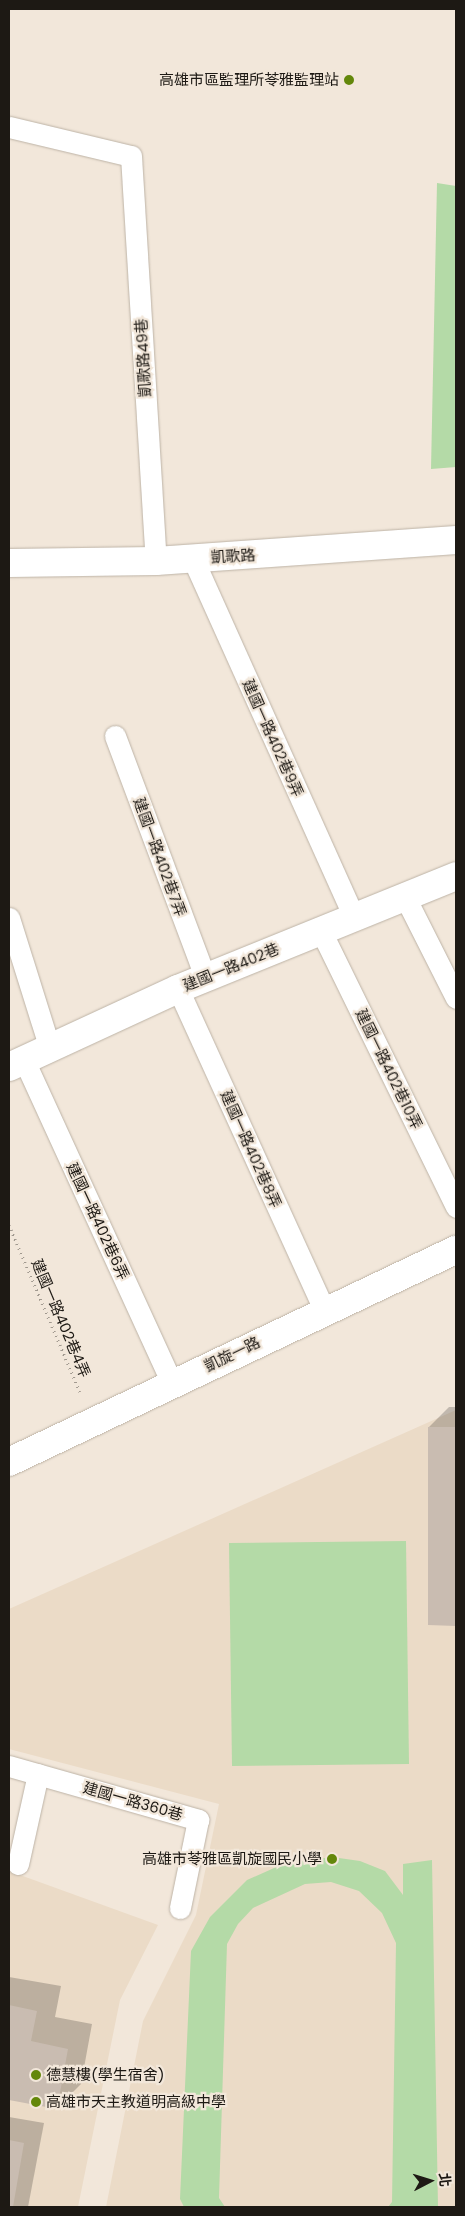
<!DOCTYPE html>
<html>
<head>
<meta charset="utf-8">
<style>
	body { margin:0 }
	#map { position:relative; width:465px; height:2216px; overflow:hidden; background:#f2e7da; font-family:Poppins,"Noto Sans TC",sans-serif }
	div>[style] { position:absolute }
	.built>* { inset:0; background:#ebdbc7 }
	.green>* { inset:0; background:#b4daa7 }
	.shadow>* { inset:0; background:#0003 }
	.building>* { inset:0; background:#c9bcb1 }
	.path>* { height:3px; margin-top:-1.5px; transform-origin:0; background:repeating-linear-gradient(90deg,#a1998f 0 1px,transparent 0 5px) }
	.roads { filter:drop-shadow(0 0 1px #bdb3a6) drop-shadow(0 0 1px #bdb3a6) }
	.service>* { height:21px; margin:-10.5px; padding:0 10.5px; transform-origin:10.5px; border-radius:10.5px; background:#fff }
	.minor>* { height:28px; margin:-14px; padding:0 14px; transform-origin:14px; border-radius:14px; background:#fff }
	.dots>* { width:14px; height:14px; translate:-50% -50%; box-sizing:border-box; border:2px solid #f2e7da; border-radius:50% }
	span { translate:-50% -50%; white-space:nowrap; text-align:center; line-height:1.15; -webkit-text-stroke:4.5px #f2e7da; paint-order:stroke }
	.poi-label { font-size:15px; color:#1d1914 }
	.right { translate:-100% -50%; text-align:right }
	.left { translate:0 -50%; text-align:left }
	.street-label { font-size:15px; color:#1d1914 }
	.frame { position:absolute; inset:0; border:10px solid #1d1914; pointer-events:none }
	.north { position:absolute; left:405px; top:2156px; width:50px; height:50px; -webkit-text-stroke:4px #f2e7da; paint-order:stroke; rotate:85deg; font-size:14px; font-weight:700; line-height:20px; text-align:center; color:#1d1914 }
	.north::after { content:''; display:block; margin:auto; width:18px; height:22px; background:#1d1914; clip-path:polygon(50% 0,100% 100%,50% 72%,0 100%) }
</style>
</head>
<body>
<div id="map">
	<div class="built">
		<i style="clip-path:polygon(456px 1410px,456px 2207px,106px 2207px,143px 2021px,196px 1915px,219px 1804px,9px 1749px,9px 1609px)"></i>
		<i style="clip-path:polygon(9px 1871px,158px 1925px,120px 2000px,78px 2207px,9px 2207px)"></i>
	</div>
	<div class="green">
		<i style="clip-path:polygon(437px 183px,456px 186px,456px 467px,431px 469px)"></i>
		<i style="clip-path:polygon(406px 1541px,409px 1764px,232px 1766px,229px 1543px)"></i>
		<i style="clip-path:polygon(332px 1857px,360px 1861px,385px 1871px,403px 1895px,403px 1864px,432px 1860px,438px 2207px,388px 2207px,392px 2202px,396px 1943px,382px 1913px,359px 1891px,331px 1882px,305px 1884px,253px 1908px,238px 1924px,227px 1944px,219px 2198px,225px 2207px,184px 2207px,180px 2199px,191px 1951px,210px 1917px,247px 1880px,283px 1864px)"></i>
	</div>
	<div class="shadow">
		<i style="clip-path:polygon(449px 1407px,456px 1407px,456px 1624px,429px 1624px,429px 1427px)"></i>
		<i style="clip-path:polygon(9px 1977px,61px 1986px,55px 2017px,92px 2024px,81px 2084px,57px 2108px,9px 2099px)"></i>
		<i style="clip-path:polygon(9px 2117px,44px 2123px,28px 2207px,9px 2207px)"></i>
	</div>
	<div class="building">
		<i style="clip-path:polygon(428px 1427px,456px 1427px,456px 1626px,428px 1625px)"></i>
		<i style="clip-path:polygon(9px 2005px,37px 2011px,31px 2041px,68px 2049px,57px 2109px,9px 2100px)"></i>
		<i style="clip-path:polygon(9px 2140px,24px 2143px,13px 2207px,9px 2207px)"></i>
	</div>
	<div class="path">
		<i style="left:9px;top:1225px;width:181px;rotate:67deg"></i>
	</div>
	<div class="roads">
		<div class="service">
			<i style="left:9px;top:127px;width:125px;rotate:13.4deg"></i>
			<i style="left:131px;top:156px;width:406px;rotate:86.5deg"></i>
			<i style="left:193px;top:559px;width:393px;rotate:65.8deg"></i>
			<i style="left:115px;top:736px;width:257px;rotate:69.5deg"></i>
			<i style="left:405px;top:897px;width:113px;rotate:63.2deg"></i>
			<i style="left:9px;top:918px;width:137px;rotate:72.6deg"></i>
			<i style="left:321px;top:931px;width:307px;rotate:63.9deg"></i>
			<i style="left:178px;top:989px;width:353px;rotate:65.5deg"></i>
			<i style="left:24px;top:1060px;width:355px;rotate:65.4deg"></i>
			<i style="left:9px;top:1766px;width:197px;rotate:15.9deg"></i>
			<i style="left:198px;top:1820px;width:90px;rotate:101.6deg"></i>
			<i style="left:18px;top:1864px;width:92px;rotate:-77.5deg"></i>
		</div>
		<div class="minor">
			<i style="left:9px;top:563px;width:147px;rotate:-0.8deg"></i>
			<i style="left:156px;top:561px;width:301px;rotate:-4deg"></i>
			<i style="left:9px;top:1067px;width:186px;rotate:-24.8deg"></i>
			<i style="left:178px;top:989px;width:300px;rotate:-22.1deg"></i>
			<i style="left:9px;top:1462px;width:495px;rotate:-25.4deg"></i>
		</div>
	</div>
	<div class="dots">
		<i style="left:349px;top:80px;background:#63870a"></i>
		<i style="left:332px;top:1859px;background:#63870a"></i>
		<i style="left:36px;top:2075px;background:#63870a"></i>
		<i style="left:36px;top:2102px;background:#63870a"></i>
	</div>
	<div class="poi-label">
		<span class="right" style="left:339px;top:80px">高雄市區監理所苓雅監理站</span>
		<span class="right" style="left:322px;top:1859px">高雄市苓雅區凱旋國民小學</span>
		<span class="left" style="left:46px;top:2075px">德慧樓(學生宿舍)</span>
		<span class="left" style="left:46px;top:2102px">高雄市天主教道明高級中學</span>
	</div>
	<div class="street-label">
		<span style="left:143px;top:358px;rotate:-93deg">凱歌路49巷</span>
		<span style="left:233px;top:556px;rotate:-3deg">凱歌路</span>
		<span style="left:273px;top:738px;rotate:66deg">建國一路402巷9弄</span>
		<span style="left:160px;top:857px;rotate:70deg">建國一路402巷7弄</span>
		<span style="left:231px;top:967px;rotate:-22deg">建國一路402巷</span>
		<span style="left:389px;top:1069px;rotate:64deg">建國一路402巷10弄</span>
		<span style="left:251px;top:1149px;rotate:66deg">建國一路402巷8弄</span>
		<span style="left:98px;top:1221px;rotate:65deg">建國一路402巷6弄</span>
		<span style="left:61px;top:1318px;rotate:67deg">建國一路402巷4弄</span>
		<span style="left:232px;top:1354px;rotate:-26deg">凱旋一路</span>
		<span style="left:133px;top:1801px;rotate:16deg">建國一路360巷</span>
	</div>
	<div class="frame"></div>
	<div class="north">北</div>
</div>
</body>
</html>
